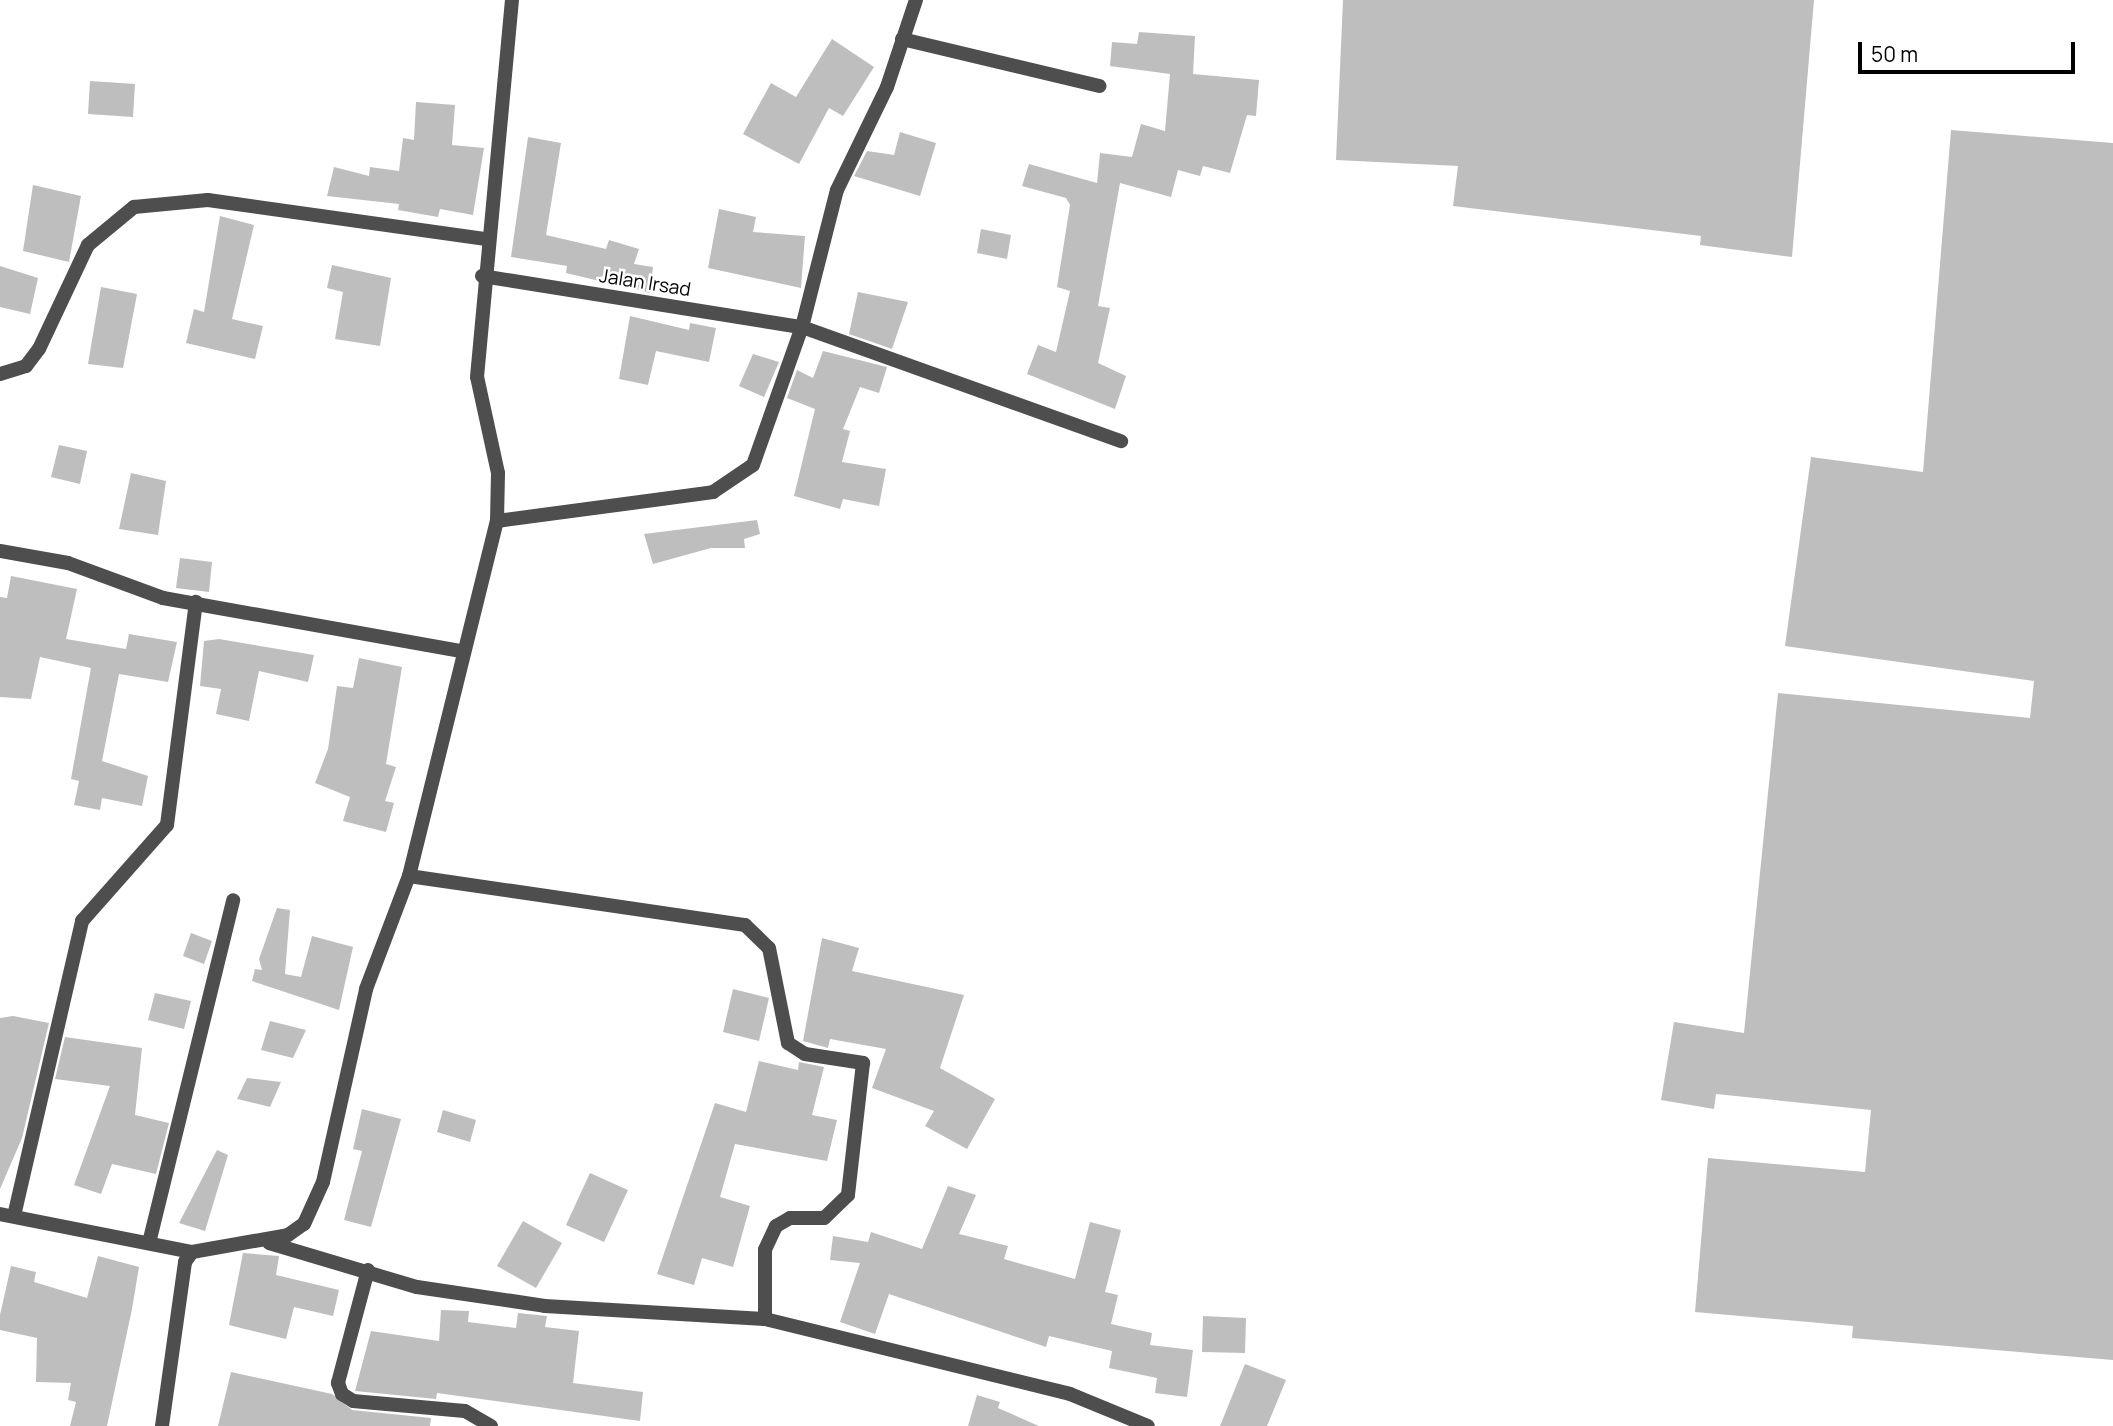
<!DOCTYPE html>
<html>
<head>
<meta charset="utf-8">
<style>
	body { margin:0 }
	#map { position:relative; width:2113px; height:1426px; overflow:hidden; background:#fff; font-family:Manrope,sans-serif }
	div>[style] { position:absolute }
	.building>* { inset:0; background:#bebebe }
	.street>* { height:14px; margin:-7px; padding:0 7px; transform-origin:7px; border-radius:7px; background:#4e4e4e }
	span { translate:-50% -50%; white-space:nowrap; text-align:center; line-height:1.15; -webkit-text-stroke:5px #fff; paint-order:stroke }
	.street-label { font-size:19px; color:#000 }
	.scale { position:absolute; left:1858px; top:42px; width:217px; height:32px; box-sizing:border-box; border:4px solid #000; border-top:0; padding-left:9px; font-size:21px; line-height:24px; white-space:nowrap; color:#000; -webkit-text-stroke:5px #fff; paint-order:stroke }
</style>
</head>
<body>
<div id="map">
	<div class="building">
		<i style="clip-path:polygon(1343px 0,1814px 0,1792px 257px,1700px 245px,1701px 236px,1453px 206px,1458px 166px,1336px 160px)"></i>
		<i style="clip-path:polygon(1139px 32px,1195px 36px,1193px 74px,1259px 80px,1256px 116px,1247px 115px,1230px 173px,1203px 166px,1200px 176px,1178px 170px,1171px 197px,1120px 183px,1098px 306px,1110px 308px,1098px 363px,1126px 376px,1115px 409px,1027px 374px,1038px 345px,1056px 352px,1070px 291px,1057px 287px,1070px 205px,1066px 198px,1022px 186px,1029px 164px,1097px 183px,1100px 153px,1132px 157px,1141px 124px,1165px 131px,1170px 74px,1110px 66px,1112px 42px,1137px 44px)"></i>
		<i style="clip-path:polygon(832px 39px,874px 67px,843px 116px,829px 108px,799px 164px,743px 134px,771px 83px,796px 97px)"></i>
		<i style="clip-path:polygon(90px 81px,135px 84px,133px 117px,88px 114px)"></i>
		<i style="clip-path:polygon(416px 102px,455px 105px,452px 145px,484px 148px,473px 215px,440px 209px,438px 217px,398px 210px,399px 204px,327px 196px,334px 167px,369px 176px,370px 167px,399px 171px,403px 138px,414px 140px)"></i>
		<i style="clip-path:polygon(1951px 130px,2113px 143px,2113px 1360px,1852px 1338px,1853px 1326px,1695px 1312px,1708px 1158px,1865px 1172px,1871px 1110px,1716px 1094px,1714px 1109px,1661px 1100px,1674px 1022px,1744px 1033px,1778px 693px,2030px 718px,2034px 681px,1785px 646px,1811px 457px,1923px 472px)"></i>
		<i style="clip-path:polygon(900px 132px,936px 143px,920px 196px,854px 176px,867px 151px,894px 155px)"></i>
		<i style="clip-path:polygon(528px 137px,561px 143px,546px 235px,606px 249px,609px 240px,639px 249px,634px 264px,653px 267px,650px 293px,566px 273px,567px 266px,511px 257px)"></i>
		<i style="clip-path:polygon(33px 185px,81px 196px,69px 262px,23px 251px)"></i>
		<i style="clip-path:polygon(719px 209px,756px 217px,753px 232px,805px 236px,801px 288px,708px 268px)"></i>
		<i style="clip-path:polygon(220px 216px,254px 225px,232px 319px,263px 326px,255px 359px,186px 343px,194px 309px,204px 312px)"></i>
		<i style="clip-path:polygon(981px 229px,1011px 235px,1007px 259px,977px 253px)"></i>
		<i style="clip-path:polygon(332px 265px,391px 278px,380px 346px,335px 339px,343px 292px,327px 288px)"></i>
		<i style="clip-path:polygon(0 266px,38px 278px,30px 314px,0 307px)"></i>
		<i style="clip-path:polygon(101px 287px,137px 294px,123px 368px,88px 364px)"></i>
		<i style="clip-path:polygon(858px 292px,908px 302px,892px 349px,849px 334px)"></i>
		<i style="clip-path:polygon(630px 316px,689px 330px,690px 323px,716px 328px,709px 362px,656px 351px,648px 385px,619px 379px)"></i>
		<i style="clip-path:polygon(823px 351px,887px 367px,879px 393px,860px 387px,843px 429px,850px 431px,842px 462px,886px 469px,879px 506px,843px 499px,840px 509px,794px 496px,815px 409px,787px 398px,797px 370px,813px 378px)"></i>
		<i style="clip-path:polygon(753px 354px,779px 362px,764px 397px,739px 386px)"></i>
		<i style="clip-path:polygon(59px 445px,87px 451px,80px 484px,51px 477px)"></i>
		<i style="clip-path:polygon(131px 473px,166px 481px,158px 535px,119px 529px)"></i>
		<i style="clip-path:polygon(757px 520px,760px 534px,744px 539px,745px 548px,711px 548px,653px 564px,644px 534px)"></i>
		<i style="clip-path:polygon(180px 558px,212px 562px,209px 592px,176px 588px)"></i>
		<i style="clip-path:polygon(11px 576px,77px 589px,66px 639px,126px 649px,129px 634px,177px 642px,168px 682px,119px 674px,102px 761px,148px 776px,142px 806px,102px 798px,100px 810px,74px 805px,79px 781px,71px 779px,91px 668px,40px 657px,31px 699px,0 697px,0 597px,7px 598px)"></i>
		<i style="clip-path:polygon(219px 639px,314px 655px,308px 682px,259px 671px,249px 721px,216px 714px,221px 689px,200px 686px,204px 641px)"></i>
		<i style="clip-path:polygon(359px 658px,402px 667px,386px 764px,396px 767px,385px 801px,394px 803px,386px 832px,343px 821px,350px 797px,315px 783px,328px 749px,337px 686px,353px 688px)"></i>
		<i style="clip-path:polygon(277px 908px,290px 910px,285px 974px,301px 977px,312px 936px,353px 947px,339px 1010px,252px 981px,255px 969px,262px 970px,259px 959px)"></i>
		<i style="clip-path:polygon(191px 933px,212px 941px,204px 964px,183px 956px)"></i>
		<i style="clip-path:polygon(822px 938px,859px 948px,852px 971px,964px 995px,940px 1068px,995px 1099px,967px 1149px,925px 1126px,934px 1111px,872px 1088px,886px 1049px,830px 1039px,828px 1048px,803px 1041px)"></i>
		<i style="clip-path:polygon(733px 989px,769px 998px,759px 1041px,723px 1032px)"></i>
		<i style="clip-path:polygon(155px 993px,191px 1001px,184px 1029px,148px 1020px)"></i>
		<i style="clip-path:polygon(13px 1016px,49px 1023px,22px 1138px,0 1189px,0 1018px)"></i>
		<i style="clip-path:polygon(270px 1021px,306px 1030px,293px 1058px,261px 1050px)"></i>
		<i style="clip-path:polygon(65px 1037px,142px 1048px,135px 1115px,169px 1123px,156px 1174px,112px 1164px,101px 1194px,74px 1185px,110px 1086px,55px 1079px)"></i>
		<i style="clip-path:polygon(759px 1061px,798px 1070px,799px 1062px,824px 1067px,812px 1115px,837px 1120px,827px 1161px,735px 1144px,720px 1197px,750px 1206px,733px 1267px,702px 1258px,694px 1285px,657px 1274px,715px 1103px,746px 1112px)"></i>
		<i style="clip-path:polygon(247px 1078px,281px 1082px,270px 1107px,237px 1099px)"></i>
		<i style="clip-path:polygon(362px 1109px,401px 1119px,371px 1227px,344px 1220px,362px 1151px,353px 1149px)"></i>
		<i style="clip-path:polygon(443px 1110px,476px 1120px,470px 1142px,437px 1132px)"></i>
		<i style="clip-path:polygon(217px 1150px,228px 1155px,205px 1231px,179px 1223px)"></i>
		<i style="clip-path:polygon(590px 1173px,628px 1190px,604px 1242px,566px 1225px)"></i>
		<i style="clip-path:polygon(948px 1186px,976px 1195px,959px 1234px,1008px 1246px,1004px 1259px,1075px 1279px,1090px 1222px,1121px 1230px,1105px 1292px,1118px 1295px,1111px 1324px,1152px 1333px,1150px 1345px,1193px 1350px,1187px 1397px,1155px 1393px,1157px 1378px,1109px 1368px,1112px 1351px,1049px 1336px,1046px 1347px,889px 1294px,875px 1334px,840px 1322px,860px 1263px,830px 1260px,833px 1236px,868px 1242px,871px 1232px,922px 1249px)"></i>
		<i style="clip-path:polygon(523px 1221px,562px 1243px,536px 1288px,497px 1266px)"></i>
		<i style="clip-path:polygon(243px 1253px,279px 1256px,276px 1275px,339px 1290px,333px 1316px,294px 1307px,286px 1339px,229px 1325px)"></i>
		<i style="clip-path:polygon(98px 1256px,139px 1267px,132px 1309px,107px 1426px,70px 1426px,76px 1402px,68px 1400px,71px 1383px,36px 1382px,37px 1338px,0 1330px,0 1315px,11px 1266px,36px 1272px,34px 1282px,87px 1298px)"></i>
		<i style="clip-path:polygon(441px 1310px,469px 1311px,468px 1322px,516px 1328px,518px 1313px,547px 1316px,545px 1327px,579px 1331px,573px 1383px,643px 1392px,640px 1421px,437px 1393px,436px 1399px,355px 1391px,371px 1331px,439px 1341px)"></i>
		<i style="clip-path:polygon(1203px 1316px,1246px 1318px,1245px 1353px,1202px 1352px)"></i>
		<i style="clip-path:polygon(1245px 1364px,1286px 1380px,1267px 1426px,1220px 1426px)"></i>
		<i style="clip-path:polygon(231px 1372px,332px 1394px,352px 1410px,431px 1418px,430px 1426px,218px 1426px)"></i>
		<i style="clip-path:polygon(977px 1395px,1000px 1402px,998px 1408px,1039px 1426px,968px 1426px)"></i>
	</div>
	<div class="street">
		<i style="left:902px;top:39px;width:203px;rotate:13.4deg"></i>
		<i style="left:482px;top:276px;width:324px;rotate:9.1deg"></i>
		<i style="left:802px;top:327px;width:339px;rotate:19.7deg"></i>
		<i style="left:0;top:374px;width:27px;rotate:-17deg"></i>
		<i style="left:26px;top:366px;width:21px;rotate:-53deg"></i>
		<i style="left:39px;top:349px;width:115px;rotate:-64.8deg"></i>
		<i style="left:88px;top:245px;width:60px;rotate:-39.6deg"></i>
		<i style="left:134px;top:207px;width:74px;rotate:-5.4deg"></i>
		<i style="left:208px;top:200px;width:281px;rotate:8deg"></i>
		<i style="left:497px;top:521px;width:218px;rotate:-7.6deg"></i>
		<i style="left:713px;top:492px;width:48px;rotate:-34deg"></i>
		<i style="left:753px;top:465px;width:146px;rotate:-70.5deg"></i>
		<i style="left:802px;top:327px;width:141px;rotate:-75.7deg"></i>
		<i style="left:837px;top:190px;width:114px;rotate:-64.1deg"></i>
		<i style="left:887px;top:87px;width:92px;rotate:-71.6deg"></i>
		<i style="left:0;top:551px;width:69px;rotate:10deg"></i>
		<i style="left:68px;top:563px;width:101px;rotate:20.2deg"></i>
		<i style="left:163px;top:598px;width:303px;rotate:10.1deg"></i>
		<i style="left:409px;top:876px;width:340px;rotate:8.3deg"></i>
		<i style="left:745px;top:925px;width:33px;rotate:44deg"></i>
		<i style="left:769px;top:948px;width:97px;rotate:78.7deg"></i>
		<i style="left:788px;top:1043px;width:20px;rotate:33deg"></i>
		<i style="left:805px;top:1054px;width:59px;rotate:8.8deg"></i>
		<i style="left:863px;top:1063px;width:133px;rotate:96.5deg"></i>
		<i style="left:848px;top:1195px;width:33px;rotate:136deg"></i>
		<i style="left:824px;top:1218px;width:34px;rotate:180deg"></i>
		<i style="left:790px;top:1218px;width:16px;rotate:150deg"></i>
		<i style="left:776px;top:1226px;width:26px;rotate:115deg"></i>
		<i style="left:765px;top:1250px;width:69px;rotate:90deg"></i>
		<i style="left:0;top:1214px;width:196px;rotate:11.2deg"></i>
		<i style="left:14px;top:1216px;width:303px;rotate:-77deg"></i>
		<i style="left:82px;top:921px;width:128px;rotate:-48.5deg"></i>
		<i style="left:167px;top:825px;width:225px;rotate:-82.6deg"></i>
		<i style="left:149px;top:1243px;width:353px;rotate:-76.2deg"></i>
		<i style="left:269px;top:1243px;width:154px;rotate:16.6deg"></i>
		<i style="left:417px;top:1287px;width:129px;rotate:8.4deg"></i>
		<i style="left:545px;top:1306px;width:220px;rotate:3.4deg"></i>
		<i style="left:765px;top:1319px;width:314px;rotate:13.8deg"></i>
		<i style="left:1070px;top:1394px;width:84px;rotate:22.3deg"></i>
		<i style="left:368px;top:1270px;width:117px;rotate:104.9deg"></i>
		<i style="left:338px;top:1383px;width:12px;rotate:70deg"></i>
		<i style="left:342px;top:1394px;width:13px;rotate:32deg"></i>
		<i style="left:353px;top:1401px;width:112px;rotate:5.1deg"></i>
		<i style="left:465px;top:1411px;width:30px;rotate:30deg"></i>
		<i style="left:162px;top:1426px;width:166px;rotate:-82deg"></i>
		<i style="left:185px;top:1262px;width:12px;rotate:-55deg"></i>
		<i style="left:192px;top:1252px;width:97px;rotate:-10deg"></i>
		<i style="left:288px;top:1235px;width:19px;rotate:-35deg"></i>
		<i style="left:304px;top:1224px;width:46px;rotate:-65.7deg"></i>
		<i style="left:323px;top:1182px;width:198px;rotate:-77.4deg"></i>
		<i style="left:366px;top:989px;width:121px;rotate:-69.2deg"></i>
		<i style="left:409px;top:876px;width:366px;rotate:-76.1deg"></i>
		<i style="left:497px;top:521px;width:48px;rotate:-88.8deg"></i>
		<i style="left:498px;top:473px;width:98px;rotate:-102.3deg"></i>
		<i style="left:477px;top:377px;width:379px;rotate:-84.7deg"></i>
	</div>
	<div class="street-label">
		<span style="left:645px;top:283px;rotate:9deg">Jalan Irsad</span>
	</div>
	<div class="scale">50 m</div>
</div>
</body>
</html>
